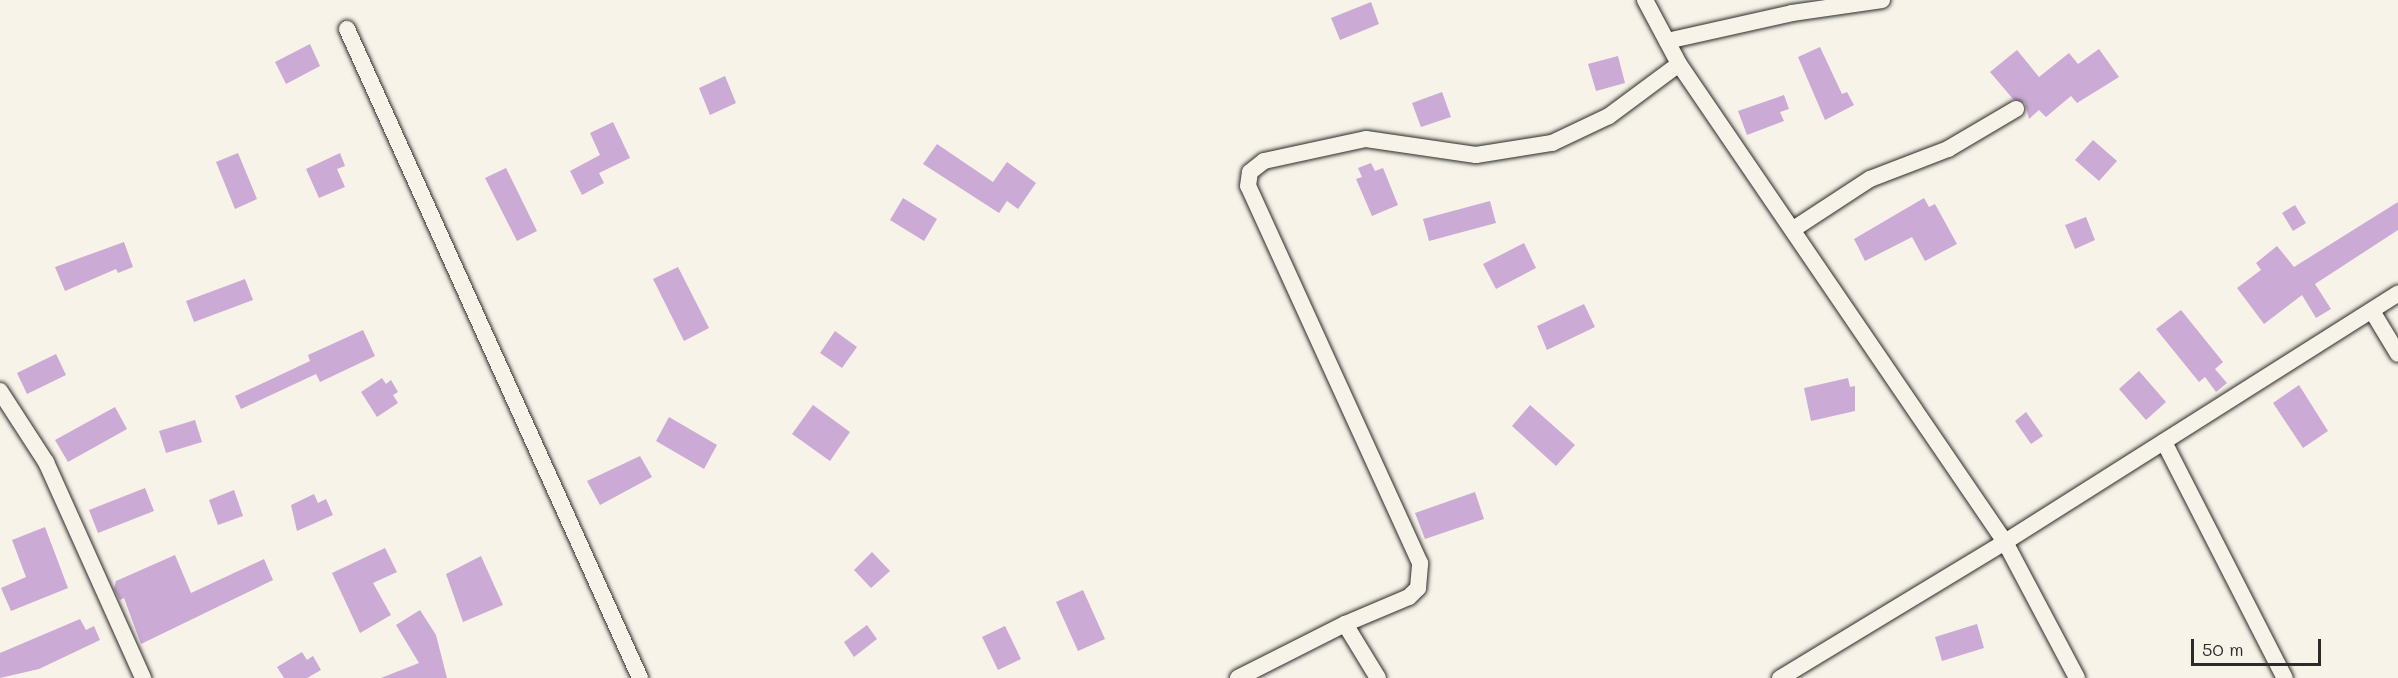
<!DOCTYPE html>
<html>
<head>
<meta charset="utf-8">
<style>
	body { margin:0 }
	#map { position:relative; width:2398px; height:678px; overflow:hidden; background:#f7f3e8; font-family:Mali,sans-serif }
	div>[style] { position:absolute }
	.building>* { inset:0; background:#cbaad5 }
	.roads { filter:drop-shadow(0 0 2px #2b2b2b) drop-shadow(0 0 2px #2b2b2b) }
	.minor>* { height:16px; margin:-8px; padding:0 8px; transform-origin:8px; border-radius:8px; background:#f7f3e8 }
	span { translate:-50% -50%; white-space:nowrap; text-align:center; line-height:1.15; -webkit-text-stroke:5px #f7f3e8; paint-order:stroke }
	.scale { position:absolute; left:2191px; top:639px; width:130px; height:27px; box-sizing:border-box; border:3px solid #2b2b2b; border-top:0; padding-left:8px; font-size:18px; line-height:21px; white-space:nowrap; color:#2b2b2b; -webkit-text-stroke:4px #f7f3e8; paint-order:stroke }
</style>
</head>
<body>
<div id="map">
	<div class="building">
		<i style="clip-path:polygon(1371px 2px,1379px 24px,1340px 40px,1331px 18px)"></i>
		<i style="clip-path:polygon(310px 44px,320px 66px,286px 84px,275px 62px)"></i>
		<i style="clip-path:polygon(1820px 47px,1842px 94px,1847px 92px,1854px 105px,1825px 120px,1798px 57px)"></i>
		<i style="clip-path:polygon(2099px 49px,2119px 77px,2077px 103px,2071px 96px,2046px 117px,2039px 110px,2029px 119px,2025px 103px,2013px 99px,1990px 72px,2017px 50px,2039px 77px,2069px 53px,2078px 64px)"></i>
		<i style="clip-path:polygon(1618px 56px,1625px 83px,1596px 91px,1588px 64px)"></i>
		<i style="clip-path:polygon(725px 76px,736px 103px,710px 115px,699px 88px)"></i>
		<i style="clip-path:polygon(1442px 92px,1451px 117px,1421px 127px,1412px 103px)"></i>
		<i style="clip-path:polygon(1784px 95px,1789px 109px,1780px 112px,1784px 121px,1747px 135px,1738px 111px)"></i>
		<i style="clip-path:polygon(613px 122px,630px 158px,599px 173px,604px 183px,582px 195px,570px 171px,600px 155px,590px 133px)"></i>
		<i style="clip-path:polygon(2093px 140px,2117px 161px,2099px 181px,2075px 160px)"></i>
		<i style="clip-path:polygon(937px 144px,993px 182px,1007px 162px,1036px 183px,1018px 209px,1007px 201px,999px 213px,923px 164px)"></i>
		<i style="clip-path:polygon(238px 153px,257px 199px,235px 209px,216px 162px)"></i>
		<i style="clip-path:polygon(340px 153px,345px 166px,337px 169px,345px 187px,319px 198px,306px 169px)"></i>
		<i style="clip-path:polygon(1371px 163px,1375px 171px,1383px 168px,1398px 205px,1372px 216px,1356px 179px,1362px 177px,1358px 168px)"></i>
		<i style="clip-path:polygon(506px 168px,537px 231px,517px 241px,485px 178px)"></i>
		<i style="clip-path:polygon(903px 198px,937px 219px,924px 241px,890px 220px)"></i>
		<i style="clip-path:polygon(1924px 198px,1929px 207px,1935px 204px,1957px 244px,1925px 261px,1912px 237px,1865px 261px,1854px 239px)"></i>
		<i style="clip-path:polygon(1490px 201px,1496px 223px,1429px 241px,1423px 219px)"></i>
		<i style="clip-path:polygon(2398px 202px,2398px 230px,2315px 284px,2331px 309px,2316px 318px,2302px 295px,2264px 324px,2237px 288px,2261px 270px,2256px 263px,2277px 246px,2294px 267px)"></i>
		<i style="clip-path:polygon(2295px 205px,2306px 223px,2293px 231px,2282px 213px)"></i>
		<i style="clip-path:polygon(2086px 217px,2095px 240px,2075px 249px,2065px 225px)"></i>
		<i style="clip-path:polygon(124px 242px,133px 267px,118px 273px,116px 269px,65px 291px,55px 267px)"></i>
		<i style="clip-path:polygon(1524px 243px,1536px 268px,1496px 289px,1483px 264px)"></i>
		<i style="clip-path:polygon(678px 267px,709px 328px,684px 341px,653px 279px)"></i>
		<i style="clip-path:polygon(245px 279px,253px 300px,194px 322px,186px 301px)"></i>
		<i style="clip-path:polygon(1584px 304px,1595px 327px,1547px 350px,1537px 326px)"></i>
		<i style="clip-path:polygon(2181px 310px,2223px 362px,2215px 369px,2227px 383px,2216px 392px,2205px 377px,2199px 382px,2156px 329px)"></i>
		<i style="clip-path:polygon(363px 330px,375px 356px,320px 382px,316px 374px,241px 409px,235px 396px,310px 361px,308px 355px)"></i>
		<i style="clip-path:polygon(835px 331px,857px 347px,842px 368px,820px 353px)"></i>
		<i style="clip-path:polygon(56px 354px,66px 375px,27px 394px,17px 373px)"></i>
		<i style="clip-path:polygon(2139px 371px,2166px 402px,2146px 420px,2119px 389px)"></i>
		<i style="clip-path:polygon(382px 378px,386px 384px,391px 380px,398px 392px,393px 395px,398px 403px,377px 417px,361px 392px)"></i>
		<i style="clip-path:polygon(1848px 378px,1850px 387px,1855px 386px,1855px 411px,1811px 421px,1804px 388px)"></i>
		<i style="clip-path:polygon(2299px 385px,2328px 431px,2303px 448px,2273px 403px)"></i>
		<i style="clip-path:polygon(813px 405px,850px 432px,830px 461px,792px 434px)"></i>
		<i style="clip-path:polygon(1530px 405px,1575px 445px,1556px 466px,1512px 426px)"></i>
		<i style="clip-path:polygon(115px 407px,127px 429px,68px 462px,55px 440px)"></i>
		<i style="clip-path:polygon(2026px 412px,2043px 436px,2031px 444px,2015px 421px)"></i>
		<i style="clip-path:polygon(669px 417px,717px 445px,704px 469px,656px 441px)"></i>
		<i style="clip-path:polygon(195px 420px,202px 442px,166px 453px,159px 431px)"></i>
		<i style="clip-path:polygon(640px 456px,652px 477px,600px 505px,587px 481px)"></i>
		<i style="clip-path:polygon(145px 488px,154px 511px,98px 533px,89px 510px)"></i>
		<i style="clip-path:polygon(234px 490px,243px 516px,218px 525px,209px 500px)"></i>
		<i style="clip-path:polygon(1475px 492px,1484px 519px,1425px 539px,1415px 513px)"></i>
		<i style="clip-path:polygon(314px 494px,318px 503px,326px 499px,333px 515px,297px 531px,291px 505px)"></i>
		<i style="clip-path:polygon(45px 527px,68px 588px,11px 611px,1px 588px,26px 577px,12px 540px)"></i>
		<i style="clip-path:polygon(385px 548px,397px 572px,373px 583px,391px 615px,360px 633px,332px 573px)"></i>
		<i style="clip-path:polygon(872px 552px,890px 571px,871px 588px,854px 570px)"></i>
		<i style="clip-path:polygon(175px 555px,191px 593px,264px 559px,273px 580px,141px 644px,124px 598px,120px 600px,114px 589px,116px 581px)"></i>
		<i style="clip-path:polygon(481px 556px,503px 605px,463px 622px,446px 574px)"></i>
		<i style="clip-path:polygon(1083px 590px,1105px 639px,1078px 651px,1056px 602px)"></i>
		<i style="clip-path:polygon(420px 610px,436px 635px,447px 678px,381px 678px,419px 663px,396px 625px)"></i>
		<i style="clip-path:polygon(80px 619px,86px 630px,94px 626px,100px 640px,39px 669px,0 678px,0 653px)"></i>
		<i style="clip-path:polygon(1977px 624px,1984px 648px,1942px 661px,1935px 637px)"></i>
		<i style="clip-path:polygon(867px 625px,877px 639px,854px 657px,844px 642px)"></i>
		<i style="clip-path:polygon(1005px 626px,1021px 659px,998px 670px,982px 637px)"></i>
		<i style="clip-path:polygon(302px 652px,307px 660px,313px 656px,321px 670px,307px 678px,284px 678px,277px 667px)"></i>
	</div>
	<div class="roads">
		<div class="minor">
			<i style="left:1645px;top:0;width:72px;rotate:62deg"></i>
			<i style="left:1679px;top:64px;width:579px;rotate:55.71deg"></i>
			<i style="left:2005px;top:542px;width:263px;rotate:148.8deg"></i>
			<i style="left:347px;top:29px;width:712px;rotate:65.7deg"></i>
			<i style="left:1667px;top:41px;width:128px;rotate:-12.6deg"></i>
			<i style="left:1792px;top:13px;width:91px;rotate:-8.2deg"></i>
			<i style="left:1795px;top:228px;width:90px;rotate:-33.2deg"></i>
			<i style="left:1870px;top:179px;width:84px;rotate:-21deg"></i>
			<i style="left:1948px;top:149px;width:79px;rotate:-30.5deg"></i>
			<i style="left:2372px;top:311px;width:50px;rotate:58.8deg"></i>
			<i style="left:0;top:391px;width:85px;rotate:57.1deg"></i>
			<i style="left:46px;top:462px;width:237px;rotate:65.8deg"></i>
			<i style="left:2164px;top:442px;width:265px;rotate:62.9deg"></i>
			<i style="left:1345px;top:624px;width:69px;rotate:-22.9deg"></i>
			<i style="left:1409px;top:597px;width:13px;rotate:-45deg"></i>
			<i style="left:1418px;top:588px;width:25px;rotate:-85deg"></i>
			<i style="left:1420px;top:563px;width:414px;rotate:-114.5deg"></i>
			<i style="left:1248px;top:186px;width:14px;rotate:-82deg"></i>
			<i style="left:1250px;top:172px;width:18px;rotate:-38deg"></i>
			<i style="left:1264px;top:161px;width:104px;rotate:-12.2deg"></i>
			<i style="left:1366px;top:139px;width:111px;rotate:8.3deg"></i>
			<i style="left:1476px;top:155px;width:77px;rotate:-9deg"></i>
			<i style="left:1552px;top:143px;width:63px;rotate:-25.3deg"></i>
			<i style="left:1609px;top:116px;width:87px;rotate:-36.6deg"></i>
			<i style="left:1238px;top:678px;width:120px;rotate:-26.8deg"></i>
			<i style="left:1345px;top:624px;width:63px;rotate:58.6deg"></i>
			<i style="left:2077px;top:678px;width:154px;rotate:-117.9deg"></i>
			<i style="left:2005px;top:542px;width:465px;rotate:-32.3deg"></i>
		</div>
	</div>
	<div class="scale">50 m</div>
</div>
</body>
</html>
